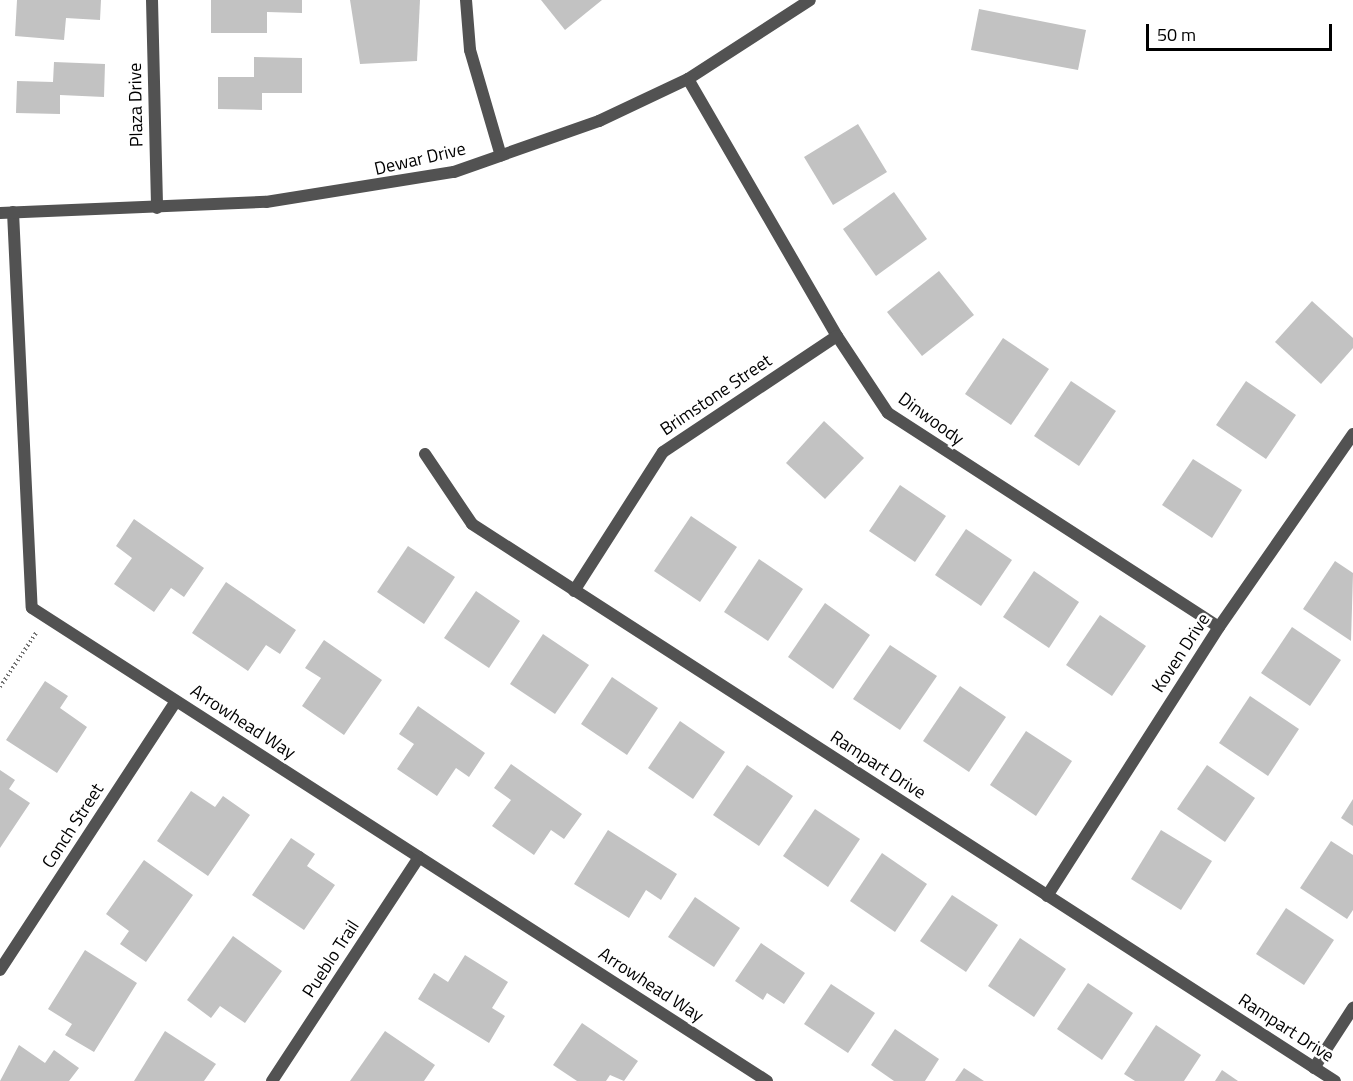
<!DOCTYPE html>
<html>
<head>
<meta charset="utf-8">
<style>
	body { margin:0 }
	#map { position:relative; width:1353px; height:1081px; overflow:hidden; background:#fff; font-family:"Titillium Web",sans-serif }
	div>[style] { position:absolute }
	.building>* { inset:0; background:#c2c2c2 }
	.path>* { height:4px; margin-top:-2px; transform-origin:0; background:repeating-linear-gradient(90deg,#747474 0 1.5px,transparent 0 4.5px) }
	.minor>* { height:12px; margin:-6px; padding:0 6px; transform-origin:6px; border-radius:6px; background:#525252 }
	.tertiary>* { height:12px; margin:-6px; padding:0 6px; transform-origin:6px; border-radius:6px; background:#525252 }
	span { translate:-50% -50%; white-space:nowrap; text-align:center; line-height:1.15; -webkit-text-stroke:5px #fff; paint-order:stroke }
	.street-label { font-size:18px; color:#000 }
	.scale { position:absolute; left:1146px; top:24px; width:186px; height:27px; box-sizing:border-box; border:3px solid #000; border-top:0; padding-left:8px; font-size:18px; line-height:21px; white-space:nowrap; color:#000; -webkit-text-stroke:4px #fff; paint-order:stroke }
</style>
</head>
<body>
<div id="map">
	<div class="building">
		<i style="clip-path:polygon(17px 0,101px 0,100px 20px,66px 18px,64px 40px,15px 36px)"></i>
		<i style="clip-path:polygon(211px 0,302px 0,302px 13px,267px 12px,267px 33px,211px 33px)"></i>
		<i style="clip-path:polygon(350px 0,420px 0,417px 61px,360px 64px)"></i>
		<i style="clip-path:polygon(541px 0,602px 0,565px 30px)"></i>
		<i style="clip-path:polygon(979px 9px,1086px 30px,1078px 70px,971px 50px)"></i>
		<i style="clip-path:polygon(254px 57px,302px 58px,302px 93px,262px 93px,262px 110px,218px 109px,218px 77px,254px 77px)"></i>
		<i style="clip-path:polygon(54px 62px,105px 64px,104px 97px,60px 95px,60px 114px,16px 113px,17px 81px,53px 82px)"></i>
		<i style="clip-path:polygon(858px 124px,887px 172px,833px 205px,804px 157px)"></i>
		<i style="clip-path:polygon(894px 192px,927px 239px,876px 276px,843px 229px)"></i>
		<i style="clip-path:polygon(939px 271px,974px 315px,922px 356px,887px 312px)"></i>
		<i style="clip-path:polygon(1312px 301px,1353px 338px,1353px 348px,1321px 384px,1275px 342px)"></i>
		<i style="clip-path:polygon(1003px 338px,1049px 369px,1011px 425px,965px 394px)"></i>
		<i style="clip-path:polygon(1071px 381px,1116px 411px,1079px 466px,1034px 436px)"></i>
		<i style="clip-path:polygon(1246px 381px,1296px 415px,1266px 459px,1216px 425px)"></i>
		<i style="clip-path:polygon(824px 421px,864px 458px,825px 499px,786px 463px)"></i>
		<i style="clip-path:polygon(1193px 459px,1242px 490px,1212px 538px,1162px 505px)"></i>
		<i style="clip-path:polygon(900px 485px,946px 516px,915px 562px,869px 531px)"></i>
		<i style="clip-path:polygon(691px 516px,737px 547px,700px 602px,654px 571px)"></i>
		<i style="clip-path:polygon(134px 519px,204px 568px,184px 597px,171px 588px,154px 612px,114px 584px,132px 558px,116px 546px)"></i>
		<i style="clip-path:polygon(966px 529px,1012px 560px,981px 606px,935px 575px)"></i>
		<i style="clip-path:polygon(408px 546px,455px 577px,424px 624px,377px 592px)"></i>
		<i style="clip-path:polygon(759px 559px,803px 589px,768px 641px,724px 612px)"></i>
		<i style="clip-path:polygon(1335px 561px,1353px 573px,1351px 641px,1303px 609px)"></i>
		<i style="clip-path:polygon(1034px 571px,1079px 602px,1049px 648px,1003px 617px)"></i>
		<i style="clip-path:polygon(226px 582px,296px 630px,280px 654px,266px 645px,248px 671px,192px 633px)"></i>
		<i style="clip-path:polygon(476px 591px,520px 621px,489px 668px,444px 638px)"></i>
		<i style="clip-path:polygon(825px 603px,870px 635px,833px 689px,788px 657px)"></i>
		<i style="clip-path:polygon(1100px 615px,1146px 646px,1112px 696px,1066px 665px)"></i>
		<i style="clip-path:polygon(1292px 627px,1341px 660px,1310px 706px,1261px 673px)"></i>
		<i style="clip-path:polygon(543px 634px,589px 665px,555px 714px,510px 684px)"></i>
		<i style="clip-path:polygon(324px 640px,382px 680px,344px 735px,302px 706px,321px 678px,305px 668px)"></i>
		<i style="clip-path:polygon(890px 645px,937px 676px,900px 730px,853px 699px)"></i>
		<i style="clip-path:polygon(612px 677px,658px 708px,627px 755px,581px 724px)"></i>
		<i style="clip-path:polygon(45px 681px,68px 696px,60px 708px,87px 727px,57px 773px,6px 740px)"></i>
		<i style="clip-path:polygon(960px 686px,1006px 717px,969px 772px,923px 741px)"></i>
		<i style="clip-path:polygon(1250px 696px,1299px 729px,1268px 776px,1219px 743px)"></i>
		<i style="clip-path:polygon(418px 706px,485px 753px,469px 777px,456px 768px,437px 796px,397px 769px,414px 744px,399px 734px)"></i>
		<i style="clip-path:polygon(680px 721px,725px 752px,693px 799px,648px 768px)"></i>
		<i style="clip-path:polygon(1026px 731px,1072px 761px,1036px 816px,990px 785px)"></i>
		<i style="clip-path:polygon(511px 764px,582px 814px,564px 839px,551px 830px,534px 855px,492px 826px,511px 800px,494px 788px)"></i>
		<i style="clip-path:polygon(747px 765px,793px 796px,759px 846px,713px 815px)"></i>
		<i style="clip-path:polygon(1207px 765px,1255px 798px,1225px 842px,1177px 809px)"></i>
		<i style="clip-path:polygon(0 770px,15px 780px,9px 789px,30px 803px,0 848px)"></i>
		<i style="clip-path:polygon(191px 791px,215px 807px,223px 796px,250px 815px,208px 876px,157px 841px)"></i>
		<i style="clip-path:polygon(1353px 799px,1353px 826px,1341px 818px)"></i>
		<i style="clip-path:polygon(815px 809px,860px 839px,828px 887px,783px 856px)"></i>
		<i style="clip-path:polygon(608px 830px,677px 874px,661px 900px,646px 890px,629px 918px,574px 884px)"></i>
		<i style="clip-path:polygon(1161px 830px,1212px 861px,1181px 910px,1131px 879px)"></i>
		<i style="clip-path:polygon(291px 838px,315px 854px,307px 866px,335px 885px,304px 930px,252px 895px)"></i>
		<i style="clip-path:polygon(1331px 841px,1353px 855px,1353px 910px,1347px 919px,1300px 888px)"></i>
		<i style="clip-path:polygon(882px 853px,927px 884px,895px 932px,850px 901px)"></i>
		<i style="clip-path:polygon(144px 860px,193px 895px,146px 962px,120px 944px,129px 931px,106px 914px)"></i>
		<i style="clip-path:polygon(952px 895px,998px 925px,966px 972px,920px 941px)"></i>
		<i style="clip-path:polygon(695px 897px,740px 928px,714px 967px,668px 937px)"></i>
		<i style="clip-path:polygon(1286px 908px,1334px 940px,1304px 985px,1256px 954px)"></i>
		<i style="clip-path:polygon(233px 936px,282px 971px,245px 1023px,220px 1006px,211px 1018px,187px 1000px)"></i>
		<i style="clip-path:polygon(1020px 938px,1066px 969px,1034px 1017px,988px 986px)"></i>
		<i style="clip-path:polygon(761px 943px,805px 973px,784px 1004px,767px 993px,763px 1000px,735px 981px)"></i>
		<i style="clip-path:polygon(85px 950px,137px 983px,94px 1052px,65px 1035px,72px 1024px,48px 1009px)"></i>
		<i style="clip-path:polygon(465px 955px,508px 982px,492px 1008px,505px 1016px,489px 1043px,418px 999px,434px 973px,448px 982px)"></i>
		<i style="clip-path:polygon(1088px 983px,1133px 1013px,1102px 1060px,1057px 1029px)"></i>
		<i style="clip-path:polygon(831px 984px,875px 1013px,848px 1053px,804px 1024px)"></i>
		<i style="clip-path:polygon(582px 1023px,638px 1061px,624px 1081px,610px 1075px,606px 1081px,577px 1081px,553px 1065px)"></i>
		<i style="clip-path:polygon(1156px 1025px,1201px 1055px,1184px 1081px,1135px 1081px,1124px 1074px)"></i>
		<i style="clip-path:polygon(895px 1029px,939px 1059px,925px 1081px,894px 1081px,871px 1065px)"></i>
		<i style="clip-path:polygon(165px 1031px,216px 1064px,204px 1081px,134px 1081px)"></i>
		<i style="clip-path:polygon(385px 1031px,435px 1065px,424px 1081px,350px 1081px)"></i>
		<i style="clip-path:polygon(19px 1045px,45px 1063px,54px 1050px,79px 1068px,69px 1081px,0 1081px)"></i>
		<i style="clip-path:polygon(964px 1068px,984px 1081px,955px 1081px)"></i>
		<i style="clip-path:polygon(1222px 1070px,1238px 1081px,1215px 1081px)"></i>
	</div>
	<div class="path">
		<i style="left:0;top:687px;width:65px;rotate:-56.3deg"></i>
	</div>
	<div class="minor">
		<i style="left:152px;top:0;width:208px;rotate:88.6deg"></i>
		<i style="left:466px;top:0;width:50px;rotate:85.4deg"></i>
		<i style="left:470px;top:50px;width:110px;rotate:73.7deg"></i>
		<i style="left:688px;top:79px;width:297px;rotate:59.9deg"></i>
		<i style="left:837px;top:336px;width:92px;rotate:56.5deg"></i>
		<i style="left:888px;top:413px;width:394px;rotate:32.9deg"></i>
		<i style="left:13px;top:212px;width:396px;rotate:87.3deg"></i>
		<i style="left:32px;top:608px;width:874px;rotate:32.76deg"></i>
		<i style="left:425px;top:454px;width:84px;rotate:56.1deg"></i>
		<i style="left:472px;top:524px;width:1027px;rotate:32.84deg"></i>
		<i style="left:574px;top:591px;width:165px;rotate:-57.4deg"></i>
		<i style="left:663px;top:452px;width:209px;rotate:-33.7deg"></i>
		<i style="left:1047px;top:896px;width:319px;rotate:-57.4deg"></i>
		<i style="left:1219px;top:627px;width:235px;rotate:-55.2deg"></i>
		<i style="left:0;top:970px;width:321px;rotate:-56.8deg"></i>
		<i style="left:1314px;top:1068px;width:72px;rotate:-57deg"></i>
		<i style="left:272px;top:1081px;width:268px;rotate:-56.7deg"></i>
	</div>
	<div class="tertiary">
		<i style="left:0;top:213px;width:266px;rotate:-2.4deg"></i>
		<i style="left:266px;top:202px;width:190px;rotate:-9.1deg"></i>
		<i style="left:454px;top:172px;width:154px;rotate:-19.4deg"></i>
		<i style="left:599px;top:121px;width:98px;rotate:-25.3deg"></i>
		<i style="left:688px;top:79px;width:145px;rotate:-32.9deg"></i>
	</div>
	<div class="street-label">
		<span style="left:136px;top:105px;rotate:-91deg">Plaza Drive</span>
		<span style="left:420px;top:159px;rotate:-13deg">Dewar Drive</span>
		<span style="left:716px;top:395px;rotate:-34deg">Brimstone Street</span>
		<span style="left:931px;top:419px;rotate:36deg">Dinwoody</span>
		<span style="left:1181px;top:653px;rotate:-57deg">Koven Drive</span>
		<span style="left:243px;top:722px;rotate:33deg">Arrowhead Way</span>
		<span style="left:878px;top:765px;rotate:33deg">Rampart Drive</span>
		<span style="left:73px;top:826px;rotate:-57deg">Conch Street</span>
		<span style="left:331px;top:959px;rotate:-57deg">Pueblo Trail</span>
		<span style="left:651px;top:985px;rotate:33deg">Arrowhead Way</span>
		<span style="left:1286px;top:1028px;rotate:33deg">Rampart Drive</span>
	</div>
	<div class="scale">50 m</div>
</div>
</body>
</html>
